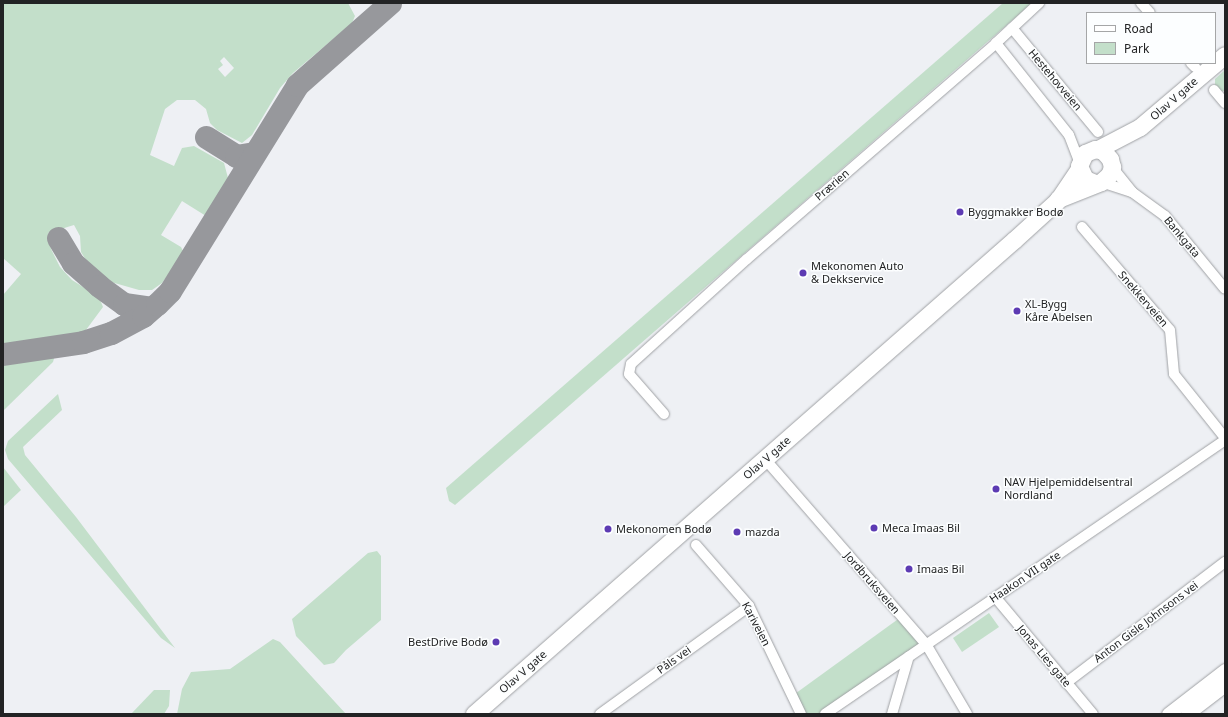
<!DOCTYPE html>
<html>
<head>
<meta charset="utf-8">
<style>
	body { margin:0 }
	#map { position:relative; width:1228px; height:717px; overflow:hidden; background:#eef0f4; font-family:"Noto Sans",sans-serif }
	div>[style] { position:absolute }
	.green>* { inset:0; background:#c3dfca }
	.taxiway>* { height:23px; margin:-11.5px; padding:0 11.5px; transform-origin:11.5px; border-radius:11.5px; background:#97989c }
	.roads { filter:drop-shadow(0 0 1px #9fa1a4) drop-shadow(0 0 1px #9fa1a4) }
	.minor>* { height:10px; margin:-5px; padding:0 5px; transform-origin:5px; border-radius:5px; background:#fff }
	.tertiary>* { height:13px; margin:-6.5px; padding:0 6.5px; transform-origin:6.5px; border-radius:6.5px; background:#fff }
	.trunk>* { height:17px; margin:-8.5px; padding:0 8.5px; transform-origin:8.5px; border-radius:8.5px; background:#fff }
	.dots>* { width:11px; height:11px; translate:-50% -50%; box-sizing:border-box; border:2px solid #fcfeff; border-radius:50% }
	span { translate:-50% -50%; white-space:nowrap; text-align:center; line-height:1.15; -webkit-text-stroke:3px #fcfeff; paint-order:stroke }
	.street-label { font-size:11px; color:#222324 }
	.poi-label { font-size:11px; color:#222324 }
	.left { translate:0 -50%; text-align:left }
	.right { translate:-100% -50%; text-align:right }
	.frame { position:absolute; inset:0; border:4px solid #222324; pointer-events:none }
	.legend { position:absolute; left:1086px; top:12px; width:130px; height:52px; box-sizing:border-box; background:#fcfeff; border:1px solid #a5a6a7; margin:0; padding:5px 7px; list-style:none; font-size:12px; color:#222324 }
	.legend li { display:flex; align-items:center; gap:8px; height:20px }
	.legend b { width:20px; border:1px solid #a5a6a7 }
</style>
</head>
<body>
<div id="map">
	<div class="green">
		<i style="clip-path:polygon(evenodd,3px 3px,348px 3px,355px 16px,352px 23px,293px 73px,280px 88px,252px 135px,242px 143px,217px 130px,210px 123px,206px 109px,195px 100px,177px 100px,165px 109px,150px 155px,174px 166px,182px 148px,194px 146px,224px 163px,228px 178px,206px 216px,182px 201px,161px 235px,181px 247px,184px 253px,162px 283px,152px 290px,139px 290px,111px 282px,89px 265px,81px 252px,80px 236px,74px 225px,48px 233px,51px 249px,60px 267px,72px 280px,99px 297px,103px 307px,83px 334px,3px 346px,3px 295px,21px 274px,3px 258px,3px 3px,224px 57px,234px 68px,225px 77px,218px 69px,223px 65px,220px 61px,224px 57px)"></i>
		<i style="clip-path:polygon(1003px 3px,1032px 3px,455px 505px,449px 501px,446px 488px)"></i>
		<i style="clip-path:polygon(1225px 70px,1225px 91px,1221px 91px,1215px 85px,1215px 79px)"></i>
		<i style="clip-path:polygon(55px 355px,53px 362px,3px 411px,3px 364px)"></i>
		<i style="clip-path:polygon(58px 394px,62px 410px,23px 447px,25px 455px,76px 517px,175px 648px,161px 638px,8px 459px,5px 450px,8px 441px)"></i>
		<i style="clip-path:polygon(3px 467px,21px 490px,3px 507px)"></i>
		<i style="clip-path:polygon(377px 551px,381px 556px,381px 620px,346px 650px,334px 663px,324px 665px,296px 636px,292px 619px,368px 553px)"></i>
		<i style="clip-path:polygon(989px 613px,999px 627px,962px 652px,953px 638px)"></i>
		<i style="clip-path:polygon(901px 617px,926px 644px,825px 714px,801px 714px,792px 696px)"></i>
		<i style="clip-path:polygon(273px 639px,280px 642px,346px 714px,177px 714px,182px 689px,191px 672px,230px 669px)"></i>
		<i style="clip-path:polygon(154px 690px,170px 690px,169px 706px,164px 714px,131px 714px)"></i>
	</div>
	<div class="taxiway">
		<i style="left:206px;top:137px;width:36px;rotate:32deg"></i>
		<i style="left:236px;top:156px;width:18px;rotate:-9deg"></i>
		<i style="left:58px;top:238px;width:29px;rotate:59deg"></i>
		<i style="left:73px;top:263px;width:35px;rotate:41deg"></i>
		<i style="left:99px;top:286px;width:31px;rotate:36deg"></i>
		<i style="left:124px;top:304px;width:28px;rotate:8deg"></i>
		<i style="left:3px;top:354px;width:81px;rotate:-8.5deg"></i>
		<i style="left:83px;top:342px;width:29px;rotate:-18deg"></i>
		<i style="left:111px;top:333px;width:36px;rotate:-28deg"></i>
		<i style="left:143px;top:316px;width:18px;rotate:-41deg"></i>
		<i style="left:157px;top:304px;width:18px;rotate:-45deg"></i>
		<i style="left:170px;top:291px;width:242px;rotate:-58.3deg"></i>
		<i style="left:297px;top:85px;width:124px;rotate:-41.4deg"></i>
	</div>
	<div class="roads">
		<div class="minor">
			<i style="left:1141px;top:3px;width:13px;rotate:48deg"></i>
			<i style="left:1012px;top:28px;width:135px;rotate:50.4deg"></i>
			<i style="left:996px;top:43px;width:59px;rotate:-42.9deg"></i>
			<i style="left:1191px;top:63px;width:6px;rotate:45deg"></i>
			<i style="left:1214px;top:90px;width:17px;rotate:50deg"></i>
			<i style="left:1112px;top:167px;width:32px;rotate:51deg"></i>
			<i style="left:1101px;top:182px;width:33px;rotate:18deg"></i>
			<i style="left:1132px;top:192px;width:41px;rotate:36deg"></i>
			<i style="left:1165px;top:216px;width:94px;rotate:50.6deg"></i>
			<i style="left:1082px;top:227px;width:135px;rotate:49.5deg"></i>
			<i style="left:1170px;top:330px;width:44px;rotate:84.8deg"></i>
			<i style="left:1174px;top:374px;width:82px;rotate:51.4deg"></i>
			<i style="left:664px;top:414px;width:53px;rotate:-131.2deg"></i>
			<i style="left:629px;top:374px;width:10px;rotate:-79deg"></i>
			<i style="left:631px;top:364px;width:156px;rotate:-42.2deg"></i>
			<i style="left:747px;top:259px;width:330px;rotate:-40.9deg"></i>
			<i style="left:996px;top:43px;width:117px;rotate:51.6deg"></i>
			<i style="left:1069px;top:135px;width:28px;rotate:69deg"></i>
			<i style="left:765px;top:459px;width:245px;rotate:49deg"></i>
			<i style="left:926px;top:644px;width:81px;rotate:59.6deg"></i>
			<i style="left:696px;top:545px;width:81px;rotate:49deg"></i>
			<i style="left:749px;top:606px;width:120px;rotate:64.3deg"></i>
			<i style="left:996px;top:598px;width:151px;rotate:50.1deg"></i>
			<i style="left:1066px;top:683px;width:200px;rotate:-37.3deg"></i>
			<i style="left:600px;top:714px;width:184px;rotate:-35.9deg"></i>
			<i style="left:825px;top:714px;width:485px;rotate:-34.4deg"></i>
			<i style="left:892px;top:714px;width:60px;rotate:-73.7deg"></i>
		</div>
		<div class="tertiary">
			<i style="left:1168px;top:714px;width:72px;rotate:-37.7deg"></i>
			<i style="left:1187px;top:714px;width:48px;rotate:-37.3deg"></i>
		</div>
		<div class="trunk">
			<i style="left:1098px;top:149px;width:47px;rotate:-27.6deg"></i>
			<i style="left:1140px;top:127px;width:111px;rotate:-40.3deg"></i>
			<i style="left:1058px;top:199px;width:46px;rotate:-21.6deg"></i>
			<i style="left:1101px;top:182px;width:11px;rotate:-41deg"></i>
			<i style="left:1109px;top:175px;width:9px;rotate:-69deg"></i>
			<i style="left:1112px;top:167px;width:8px;rotate:-104deg"></i>
			<i style="left:1110px;top:159px;width:11px;rotate:-131deg"></i>
			<i style="left:1103px;top:151px;width:8px;rotate:-166deg"></i>
			<i style="left:1095px;top:149px;width:11px;rotate:158deg"></i>
			<i style="left:1085px;top:153px;width:14px;rotate:115deg"></i>
			<i style="left:1079px;top:166px;width:14px;rotate:65deg"></i>
			<i style="left:1085px;top:179px;width:11px;rotate:22deg"></i>
			<i style="left:474px;top:714px;width:719px;rotate:-41.28deg"></i>
			<i style="left:1014px;top:240px;width:59px;rotate:-42.3deg"></i>
			<i style="left:1058px;top:200px;width:37px;rotate:-56deg"></i>
		</div>
	</div>
	<div class="dots">
		<i style="left:960px;top:212px;background:#5d3bb3"></i>
		<i style="left:803px;top:273px;background:#5d3bb3"></i>
		<i style="left:1017px;top:311px;background:#5d3bb3"></i>
		<i style="left:996px;top:489px;background:#5d3bb3"></i>
		<i style="left:874px;top:528px;background:#5d3bb3"></i>
		<i style="left:608px;top:529px;background:#5d3bb3"></i>
		<i style="left:737px;top:532px;background:#5d3bb3"></i>
		<i style="left:909px;top:569px;background:#5d3bb3"></i>
		<i style="left:496px;top:642px;background:#5d3bb3"></i>
	</div>
	<div class="street-label">
		<span style="left:1055px;top:80px;rotate:50deg">Hestehovveien</span>
		<span style="left:1174px;top:99px;rotate:-41deg">Olav V gate</span>
		<span style="left:832px;top:185px;rotate:-41deg">Prærien</span>
		<span style="left:1182px;top:237px;rotate:50deg">Bankgata</span>
		<span style="left:1143px;top:299px;rotate:49deg">Snekkerveien</span>
		<span style="left:767px;top:458px;rotate:-41deg">Olav V gate</span>
		<span style="left:1025px;top:577px;rotate:-34deg">Haakon VII gate</span>
		<span style="left:872px;top:583px;rotate:49deg">Jordbruksveien</span>
		<span style="left:1146px;top:622px;rotate:-37deg">Anton Gisle Johnsons vei</span>
		<span style="left:756px;top:624px;rotate:62deg">Kariveien</span>
		<span style="left:1044px;top:656px;rotate:50deg">Jonas Lies gate</span>
		<span style="left:674px;top:660px;rotate:-36deg">Påls vei</span>
		<span style="left:523px;top:672px;rotate:-41deg">Olav V gate</span>
	</div>
	<div class="poi-label">
		<span class="left" style="left:968px;top:212px">Byggmakker Bodø</span>
		<span class="left" style="left:811px;top:273px">Mekonomen Auto<br>&amp; Dekkservice</span>
		<span class="left" style="left:1025px;top:311px">XL-Bygg<br>Kåre Abelsen</span>
		<span class="left" style="left:1004px;top:489px">NAV Hjelpemiddelsentral<br>Nordland</span>
		<span class="left" style="left:882px;top:528px">Meca Imaas Bil</span>
		<span class="left" style="left:616px;top:529px">Mekonomen Bodø</span>
		<span class="left" style="left:745px;top:532px">mazda</span>
		<span class="left" style="left:917px;top:569px">Imaas Bil</span>
		<span class="right" style="left:488px;top:642px">BestDrive Bodø</span>
	</div>
	<div class="frame"></div>
	<ul class="legend">
	<li><b style="height:5px;background:#fff"></b>Road</li>
	<li><b style="height:11px;background:#c3dfca"></b>Park</li>
	</ul>
</div>
</body>
</html>
